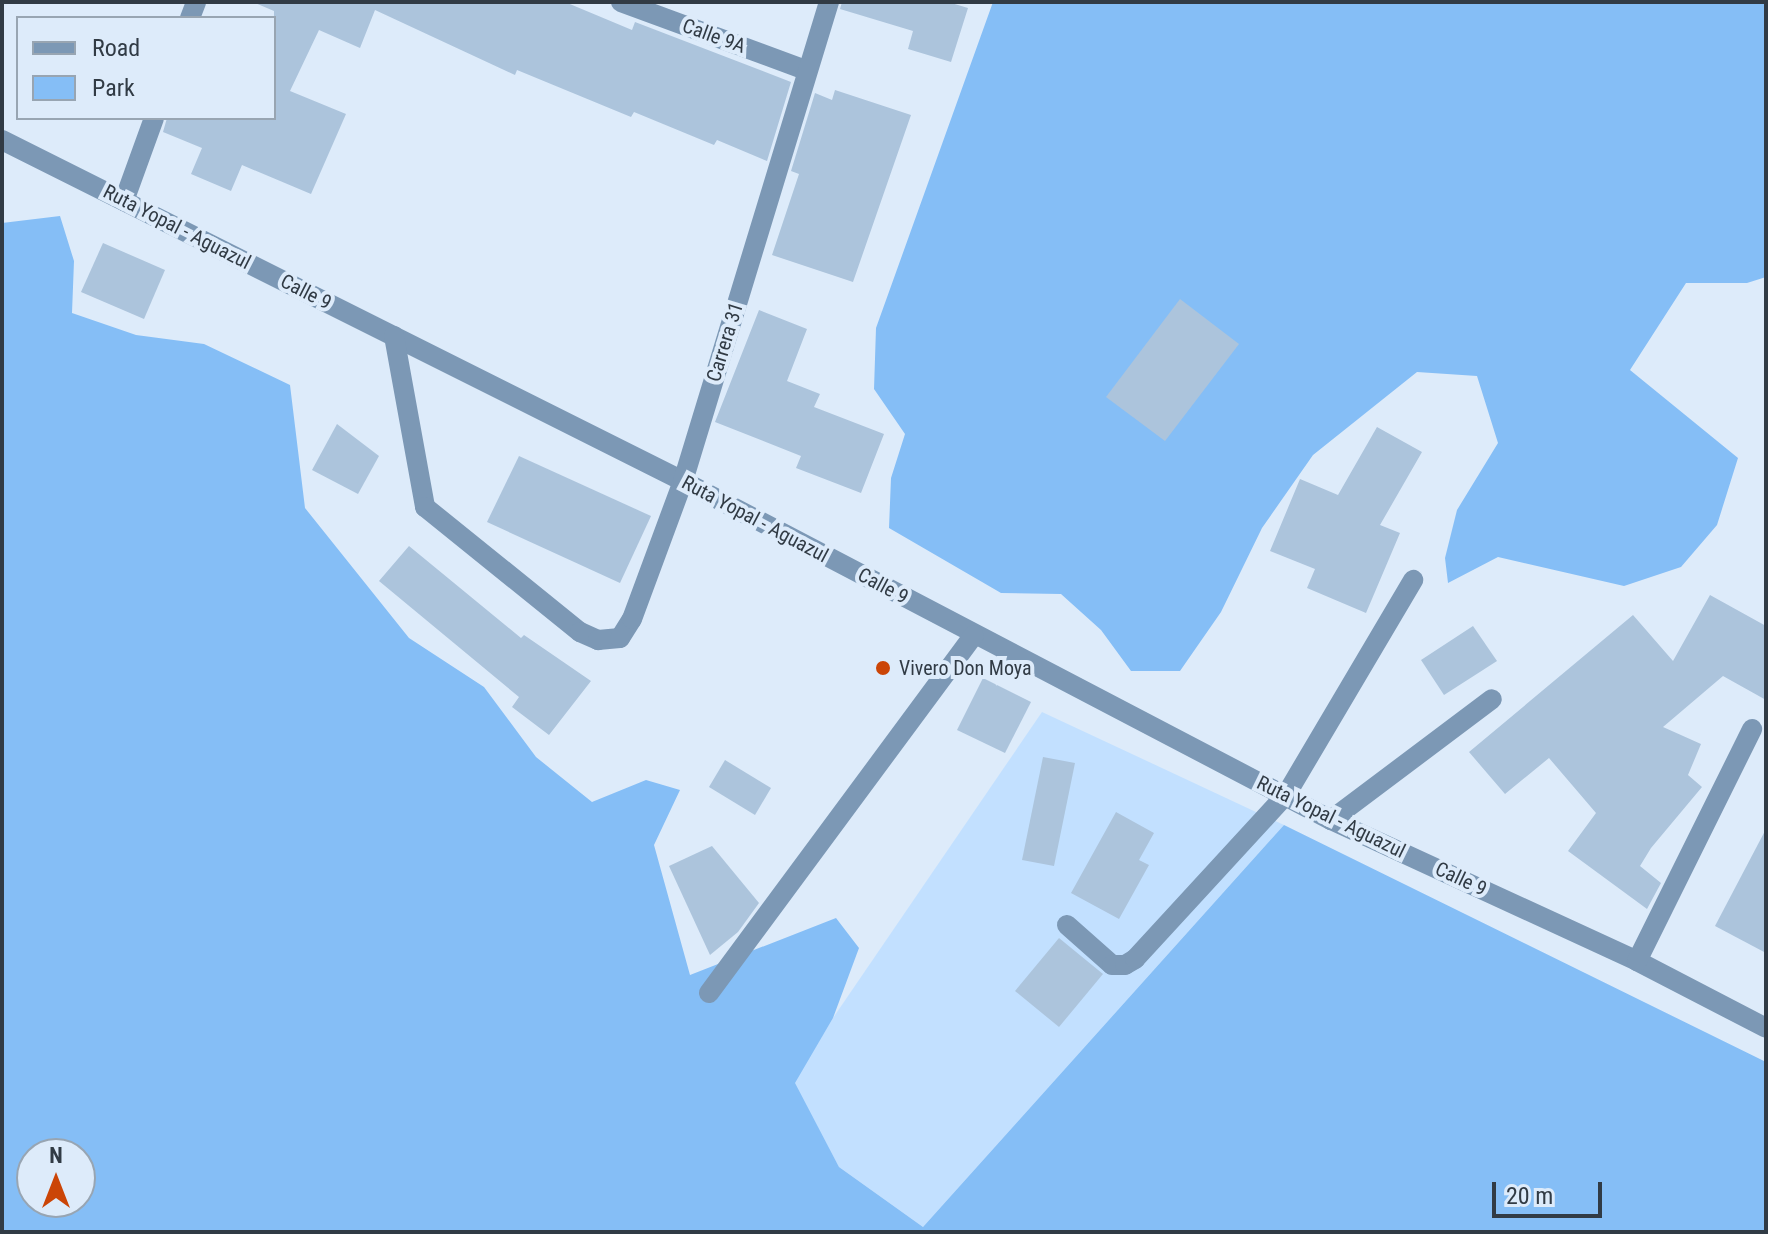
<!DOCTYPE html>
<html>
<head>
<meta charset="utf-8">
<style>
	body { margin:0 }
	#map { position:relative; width:1768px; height:1234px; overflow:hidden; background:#ddebfa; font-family:"Roboto Condensed",sans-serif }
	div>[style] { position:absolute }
	.built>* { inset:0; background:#c2e0ff }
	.green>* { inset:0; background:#85bef6 }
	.building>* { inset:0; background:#acc4dc }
	.minor>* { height:20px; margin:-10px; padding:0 10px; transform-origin:10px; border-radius:10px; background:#7c98b5 }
	.dots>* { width:22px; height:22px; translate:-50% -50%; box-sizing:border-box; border:4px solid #ddebfa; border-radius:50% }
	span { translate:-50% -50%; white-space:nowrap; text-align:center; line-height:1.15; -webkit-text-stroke:8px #ddebfa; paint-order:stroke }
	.street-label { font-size:20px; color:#313b45 }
	.poi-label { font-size:20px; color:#313b45 }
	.left { translate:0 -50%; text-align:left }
	.frame { position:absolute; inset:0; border:4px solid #313b45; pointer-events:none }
	.legend { position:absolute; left:16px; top:16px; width:260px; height:104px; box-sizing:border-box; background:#ddebfa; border:2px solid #98a5b2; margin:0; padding:10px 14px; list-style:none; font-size:24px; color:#313b45 }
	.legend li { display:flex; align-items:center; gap:16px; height:40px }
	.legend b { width:40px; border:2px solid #98a5b2 }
	.north { position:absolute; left:16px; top:1138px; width:80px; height:80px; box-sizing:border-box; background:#ddebfa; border:2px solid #98a5b2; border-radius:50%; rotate:0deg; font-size:22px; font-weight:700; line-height:32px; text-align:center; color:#313b45 }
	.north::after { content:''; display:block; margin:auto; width:28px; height:36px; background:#cb4507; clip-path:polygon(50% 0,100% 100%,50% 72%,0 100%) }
	.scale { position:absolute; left:1492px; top:1182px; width:110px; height:36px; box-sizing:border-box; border:4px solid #313b45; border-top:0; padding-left:10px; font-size:24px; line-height:28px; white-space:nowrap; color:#313b45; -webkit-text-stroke:6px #ddebfa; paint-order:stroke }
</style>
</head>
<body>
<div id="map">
	<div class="built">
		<i style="clip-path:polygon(1042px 712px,1284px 825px,923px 1227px,839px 1167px,794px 1083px,833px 1018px)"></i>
	</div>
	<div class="green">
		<i style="clip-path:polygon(993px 2px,1766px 2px,1766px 277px,1747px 283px,1686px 283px,1630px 370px,1738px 458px,1717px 525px,1681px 567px,1624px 586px,1498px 557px,1448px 583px,1445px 558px,1457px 510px,1498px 443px,1477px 376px,1417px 372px,1313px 455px,1262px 528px,1221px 612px,1180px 671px,1131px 671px,1101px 630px,1061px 594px,1001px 593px,889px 528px,891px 478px,905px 434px,874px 389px,876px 328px)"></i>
		<i style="clip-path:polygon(evenodd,60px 216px,74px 261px,72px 313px,136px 335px,204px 344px,290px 385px,305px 508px,409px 638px,484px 687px,536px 757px,592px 802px,646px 780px,680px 790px,654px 845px,690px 975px,836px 918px,859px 948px,833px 1018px,795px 1083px,839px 1167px,923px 1227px,1284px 825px,1766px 1062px,1766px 1232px,2px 1232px,2px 223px,60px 216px,32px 1154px,80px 1154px,80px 1202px,32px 1202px,32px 1154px)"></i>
	</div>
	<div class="building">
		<i style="clip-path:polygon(253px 2px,565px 2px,632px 30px,635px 22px,791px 82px,767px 161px,717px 140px,714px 145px,634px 112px,631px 117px,517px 70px,515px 75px,375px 10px,360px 48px,319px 30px,290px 91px,346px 114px,311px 194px,242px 165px,231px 191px,191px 174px,202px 148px,163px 132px,167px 118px,274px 118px,274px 11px)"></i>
		<i style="clip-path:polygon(842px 2px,948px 2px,968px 8px,951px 62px,908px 49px,913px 31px,840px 9px)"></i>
		<i style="clip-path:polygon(835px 90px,911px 115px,853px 282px,772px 255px,799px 174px,791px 171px,815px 93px,832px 100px)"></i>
		<i style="clip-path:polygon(103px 243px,165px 270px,144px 319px,81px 292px)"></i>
		<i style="clip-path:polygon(1180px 299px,1239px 344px,1165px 441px,1106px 397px)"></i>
		<i style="clip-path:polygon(759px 310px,807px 329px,787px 381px,820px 394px,814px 407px,884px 434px,861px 493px,796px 468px,801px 456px,715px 422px)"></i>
		<i style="clip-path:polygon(337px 424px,379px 456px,358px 494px,312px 470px)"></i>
		<i style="clip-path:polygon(1377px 427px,1422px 452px,1380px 525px,1400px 533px,1366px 613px,1307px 588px,1315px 569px,1270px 551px,1300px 479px,1338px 495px)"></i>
		<i style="clip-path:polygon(519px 456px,651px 516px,620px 583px,487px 522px)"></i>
		<i style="clip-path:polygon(409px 546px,521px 638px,524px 635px,591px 681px,549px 735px,512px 707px,519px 697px,379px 581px)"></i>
		<i style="clip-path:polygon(1710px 595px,1766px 626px,1766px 700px,1723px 676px,1663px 727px,1701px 744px,1688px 775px,1702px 787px,1651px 848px,1640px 866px,1661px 883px,1647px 909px,1568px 851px,1596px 813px,1549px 758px,1505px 794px,1469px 752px,1633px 615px,1673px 661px)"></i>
		<i style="clip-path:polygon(1473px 626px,1497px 661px,1444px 695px,1421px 660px)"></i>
		<i style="clip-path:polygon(983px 678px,1031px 702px,1005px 753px,957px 730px)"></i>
		<i style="clip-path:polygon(1043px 757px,1075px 763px,1054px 866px,1022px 860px)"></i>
		<i style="clip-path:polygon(725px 760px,771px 788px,755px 815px,709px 787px)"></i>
		<i style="clip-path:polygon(1116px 812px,1154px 833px,1139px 860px,1149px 865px,1119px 919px,1071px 893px)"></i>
		<i style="clip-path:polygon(1766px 829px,1766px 953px,1715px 926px)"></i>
		<i style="clip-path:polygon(712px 846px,759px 903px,738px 932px,710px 955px,669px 866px)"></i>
		<i style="clip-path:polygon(1059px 938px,1103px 974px,1059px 1027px,1015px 991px)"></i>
	</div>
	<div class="minor">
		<i style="left:621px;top:2px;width:197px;rotate:20.2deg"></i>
		<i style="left:190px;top:18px;width:17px;rotate:-69deg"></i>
		<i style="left:2px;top:140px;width:762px;rotate:26.6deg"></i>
		<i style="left:683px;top:481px;width:731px;rotate:27.62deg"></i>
		<i style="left:1331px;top:820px;width:337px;rotate:24.7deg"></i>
		<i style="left:1637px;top:961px;width:145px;rotate:27.4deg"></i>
		<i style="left:124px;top:201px;width:88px;rotate:-70.1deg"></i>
		<i style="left:394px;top:336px;width:174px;rotate:79.7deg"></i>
		<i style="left:425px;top:507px;width:199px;rotate:38.9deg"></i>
		<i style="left:580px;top:632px;width:20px;rotate:24deg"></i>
		<i style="left:598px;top:640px;width:22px;rotate:-5deg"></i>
		<i style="left:620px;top:638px;width:22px;rotate:-58deg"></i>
		<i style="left:632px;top:619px;width:147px;rotate:-69.7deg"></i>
		<i style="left:683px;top:481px;width:501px;rotate:-73.05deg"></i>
		<i style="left:1331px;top:820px;width:201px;rotate:-36.9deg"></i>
		<i style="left:1067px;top:925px;width:60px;rotate:41.6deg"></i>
		<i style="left:1112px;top:965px;width:13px"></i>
		<i style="left:1125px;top:965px;width:12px;rotate:-31deg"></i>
		<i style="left:1135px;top:959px;width:223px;rotate:-47.4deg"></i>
		<i style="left:1286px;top:795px;width:250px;rotate:-59.4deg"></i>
		<i style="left:1637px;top:961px;width:259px;rotate:-63.6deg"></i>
		<i style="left:709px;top:993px;width:445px;rotate:-53.5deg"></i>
	</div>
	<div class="dots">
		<i style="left:883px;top:668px;background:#cb4507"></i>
	</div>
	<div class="street-label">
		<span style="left:714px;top:36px;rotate:20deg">Calle 9A</span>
		<span style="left:177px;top:227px;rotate:27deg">Ruta Yopal - Aguazul</span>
		<span style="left:306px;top:292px;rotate:27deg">Calle 9</span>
		<span style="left:725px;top:342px;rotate:-73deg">Carrera 31</span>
		<span style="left:755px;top:519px;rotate:28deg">Ruta Yopal - Aguazul</span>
		<span style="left:883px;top:586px;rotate:28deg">Calle 9</span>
		<span style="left:1331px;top:817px;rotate:26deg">Ruta Yopal - Aguazul</span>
		<span style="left:1461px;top:879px;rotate:25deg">Calle 9</span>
	</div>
	<div class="poi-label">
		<span class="left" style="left:899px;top:668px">Vivero Don Moya</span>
	</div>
	<div class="frame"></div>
	<ul class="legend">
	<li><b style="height:10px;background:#7c98b5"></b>Road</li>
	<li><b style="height:22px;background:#85bef6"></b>Park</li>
	</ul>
	<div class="north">N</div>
	<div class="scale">20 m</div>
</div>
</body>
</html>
